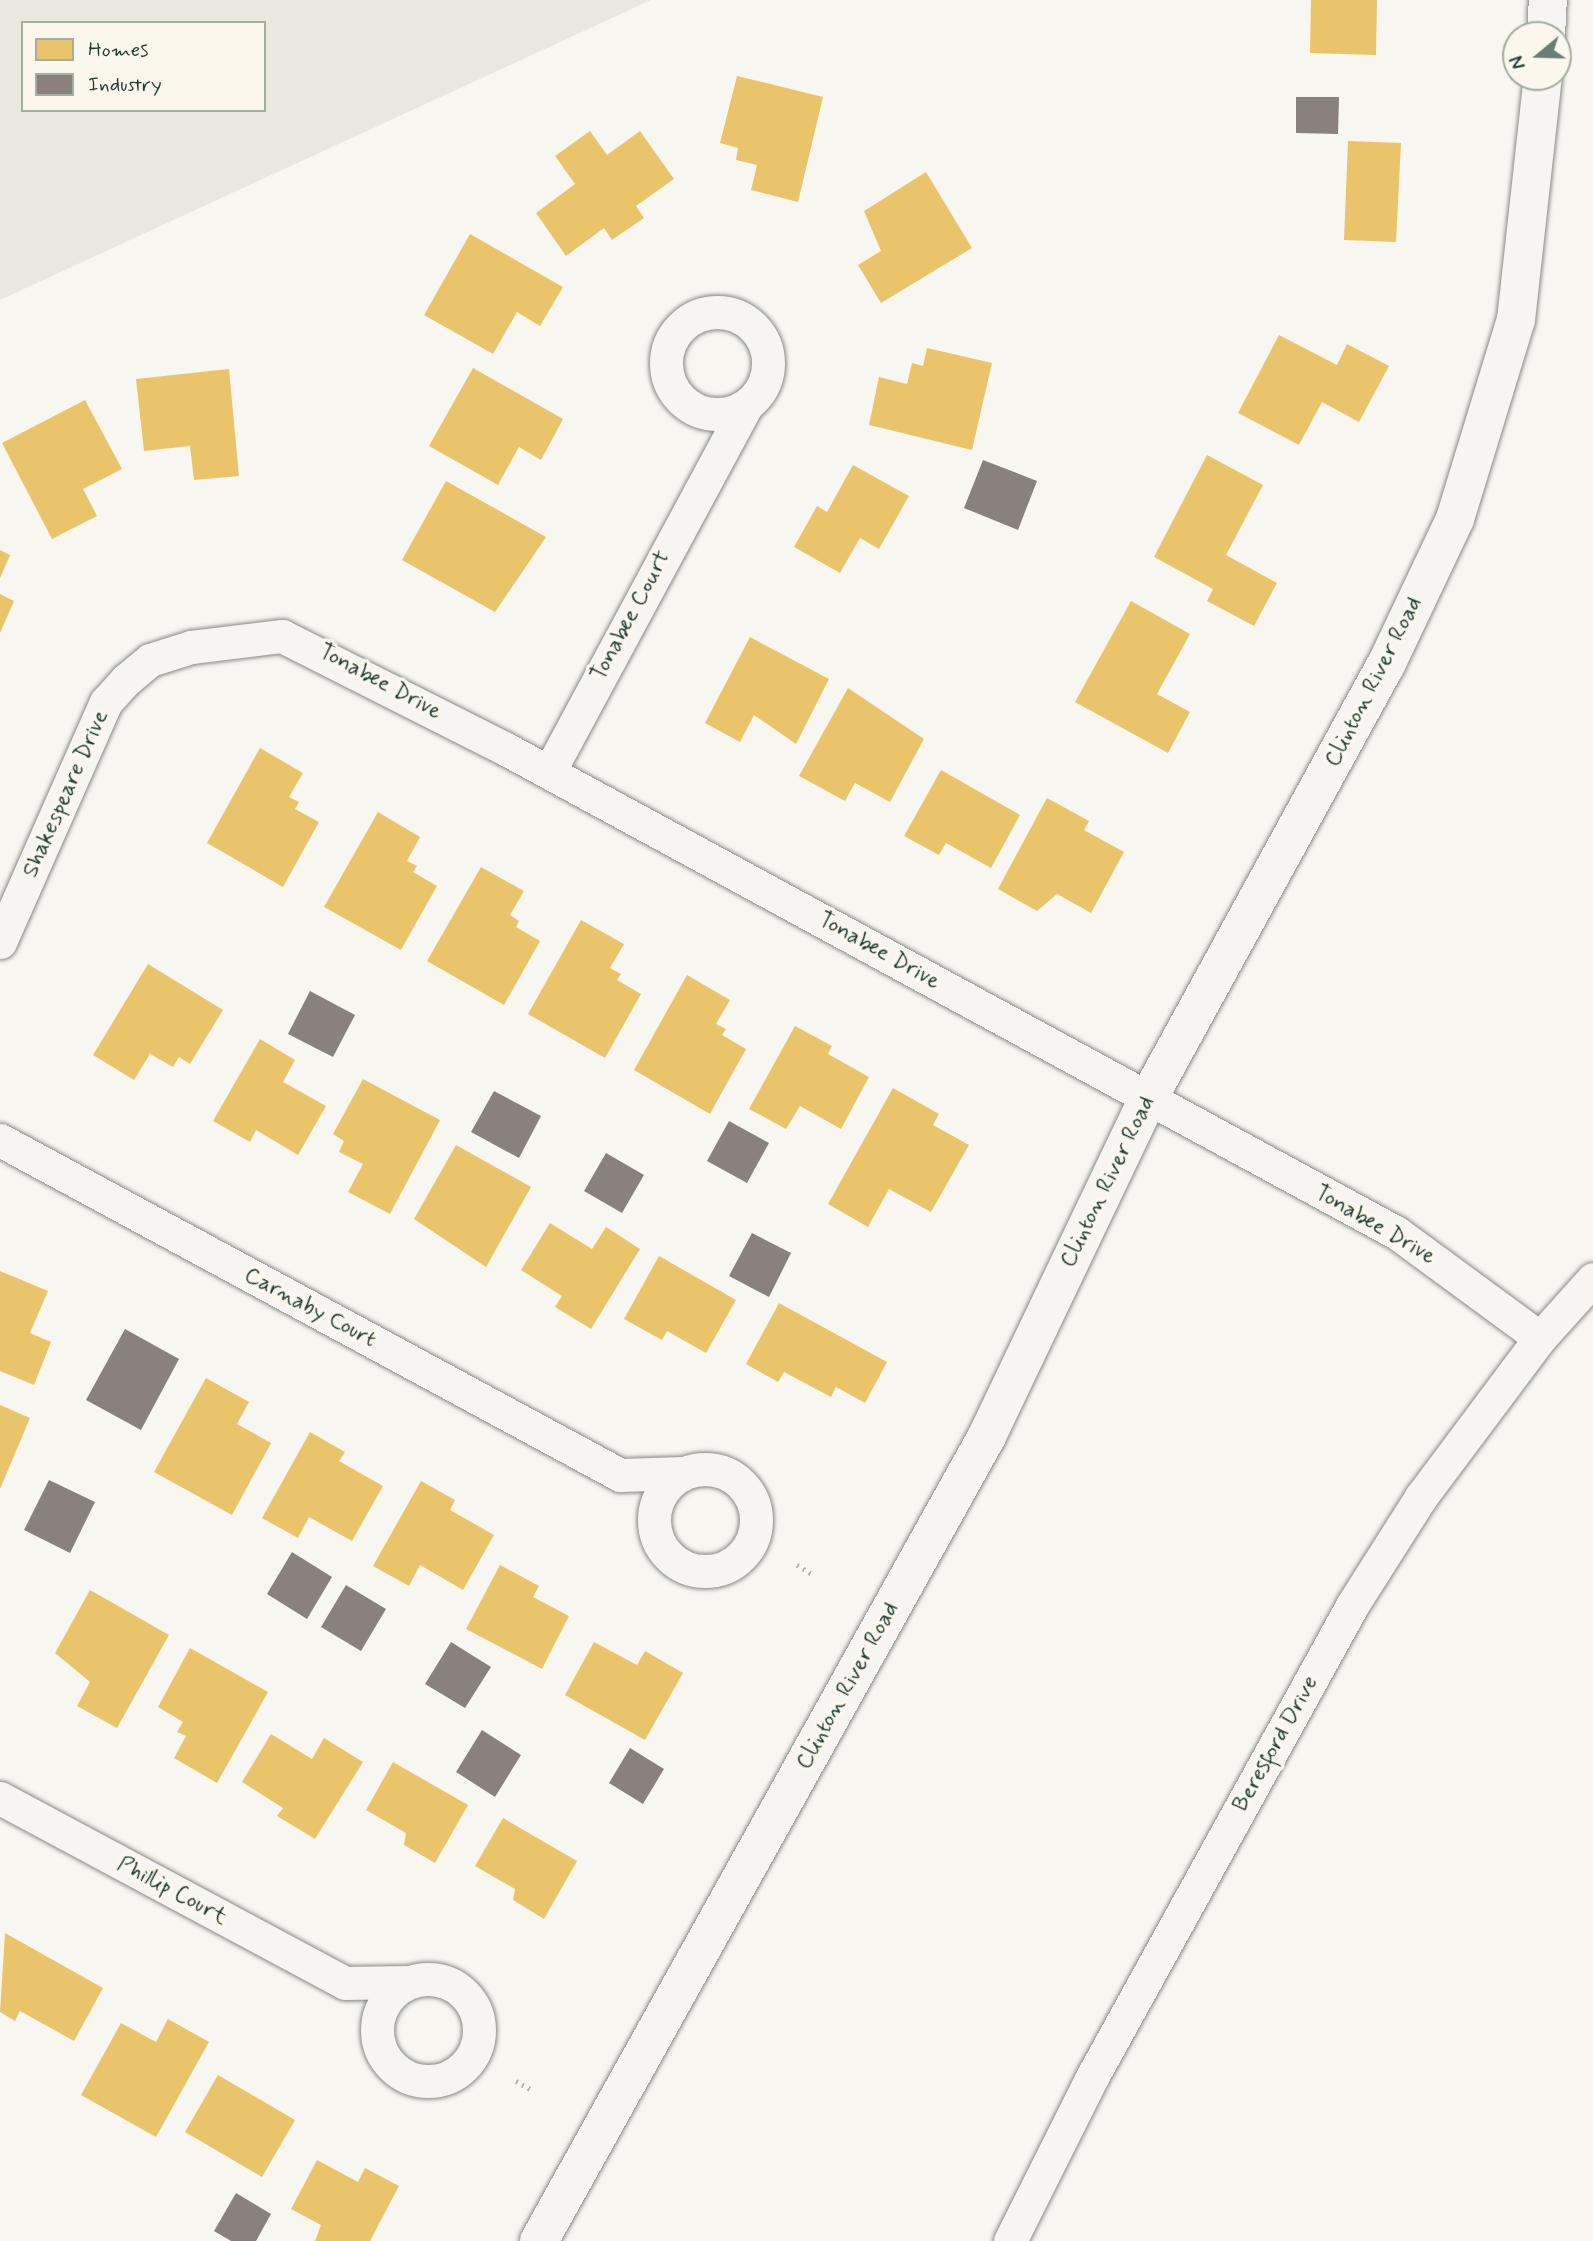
<!DOCTYPE html>
<html>
<head>
<meta charset="utf-8">
<style>
	body { margin:0 }
	#map { position:relative; width:1593px; height:2241px; overflow:hidden; background:#f8f6f0; font-family:Mynerve,sans-serif }
	div>[style] { position:absolute }
	.built>* { inset:0; background:#e8e8df }
	.homes>* { inset:0; background:#e9c46a }
	.industry>* { inset:0; background:#8a817c }
	.path>* { height:4.5px; margin-top:-2.25px; transform-origin:0; background:repeating-linear-gradient(90deg,#b2b5b1 0 2px,transparent 0 7px) }
	.roads { filter:drop-shadow(0 0 2px #868b86) drop-shadow(0 0 2px #868b86) }
	.street>* { height:33px; margin:-16.5px; padding:0 16.5px; transform-origin:16.5px; border-radius:16.5px; background:#f6f5f1 }
	.street>.ring { margin:-16.5px; padding:0; box-sizing:content-box; background:none; border:33px solid #f6f5f1; border-radius:50% }
	.secondary>* { height:38px; margin:-19px; padding:0 19px; transform-origin:19px; border-radius:19px; background:#f6f5f1 }
	span { translate:-50% -50%; white-space:nowrap; text-align:center; line-height:1.15; -webkit-text-stroke:7px #fbf7ec; paint-order:stroke }
	.street-label { font-size:23px; color:#1f3d34 }
	.legend { position:absolute; left:21px; top:21px; width:245px; height:91px; box-sizing:border-box; background:#fbf7ec; border:2px solid #a3ada2; margin:0; padding:9px 12px; list-style:none; font-size:21px; color:#1f3d34 }
	.legend li { display:flex; align-items:center; gap:14px; height:35px }
	.legend b { width:35px; border:2px solid #a3ada2 }
	.north { position:absolute; left:1502px; top:21px; width:70px; height:70px; box-sizing:border-box; background:#fbf7ec; border:2px solid #a3ada2; border-radius:50%; rotate:251deg; font-size:19px; font-weight:700; line-height:28px; text-align:center; color:#1f3d34 }
	.north::after { content:''; display:block; margin:auto; width:24px; height:32px; background:#6b7e76; clip-path:polygon(50% 0,100% 100%,50% 72%,0 100%) }
</style>
</head>
<body>
<div id="map">
	<div class="built">
		<i style="clip-path:polygon(evenodd,0 0,651px 0,0 300px,0 0,23px 23px,264px 23px,264px 110px,23px 110px,23px 23px)"></i>
	</div>
	<div class="homes">
		<i style="clip-path:polygon(1311px 0,1377px 0,1376px 55px,1310px 53px)"></i>
		<i style="clip-path:polygon(737px 76px,823px 97px,798px 202px,751px 190px,757px 165px,736px 160px,738px 148px,720px 143px)"></i>
		<i style="clip-path:polygon(590px 131px,607px 155px,640px 131px,674px 179px,636px 206px,644px 218px,612px 240px,604px 228px,566px 256px,536px 213px,575px 184px,555px 156px)"></i>
		<i style="clip-path:polygon(1348px 141px,1401px 143px,1396px 242px,1344px 240px)"></i>
		<i style="clip-path:polygon(926px 172px,972px 248px,881px 303px,858px 265px,881px 251px,864px 211px)"></i>
		<i style="clip-path:polygon(470px 234px,563px 287px,540px 326px,517px 312px,493px 354px,424px 315px)"></i>
		<i style="clip-path:polygon(1279px 335px,1337px 365px,1347px 344px,1389px 366px,1359px 422px,1322px 402px,1299px 445px,1238px 413px)"></i>
		<i style="clip-path:polygon(927px 348px,992px 363px,972px 450px,869px 425px,879px 377px,907px 384px,912px 363px,923px 366px)"></i>
		<i style="clip-path:polygon(473px 368px,563px 419px,541px 460px,519px 447px,498px 485px,429px 446px)"></i>
		<i style="clip-path:polygon(229px 369px,239px 476px,194px 480px,190px 446px,144px 451px,136px 379px)"></i>
		<i style="clip-path:polygon(85px 400px,122px 469px,83px 489px,97px 516px,52px 539px,2px 443px)"></i>
		<i style="clip-path:polygon(1207px 455px,1263px 485px,1226px 555px,1277px 583px,1254px 626px,1207px 601px,1213px 589px,1154px 557px)"></i>
		<i style="clip-path:polygon(853px 465px,909px 496px,879px 549px,860px 538px,840px 573px,794px 547px,817px 506px,827px 512px)"></i>
		<i style="clip-path:polygon(446px 481px,546px 537px,495px 612px,402px 560px)"></i>
		<i style="clip-path:polygon(0 550px,10px 555px,0 578px)"></i>
		<i style="clip-path:polygon(0 594px,14px 601px,0 633px)"></i>
		<i style="clip-path:polygon(1131px 601px,1190px 634px,1157px 694px,1190px 712px,1168px 753px,1075px 702px)"></i>
		<i style="clip-path:polygon(750px 637px,829px 679px,796px 744px,754px 715px,740px 742px,705px 723px)"></i>
		<i style="clip-path:polygon(848px 688px,924px 739px,890px 802px,855px 783px,845px 801px,799px 776px)"></i>
		<i style="clip-path:polygon(260px 748px,303px 773px,289px 797px,299px 802px,295px 809px,319px 822px,283px 887px,207px 843px)"></i>
		<i style="clip-path:polygon(941px 770px,1020px 815px,991px 868px,946px 843px,939px 855px,904px 836px)"></i>
		<i style="clip-path:polygon(1047px 798px,1089px 821px,1084px 830px,1124px 852px,1091px 913px,1057px 894px,1037px 911px,998px 889px)"></i>
		<i style="clip-path:polygon(378px 812px,420px 837px,407px 861px,417px 866px,413px 872px,437px 886px,401px 950px,324px 907px)"></i>
		<i style="clip-path:polygon(481px 867px,524px 891px,510px 915px,519px 921px,516px 927px,540px 941px,504px 1005px,427px 961px)"></i>
		<i style="clip-path:polygon(581px 920px,624px 944px,610px 968px,621px 974px,617px 980px,641px 994px,605px 1058px,528px 1014px)"></i>
		<i style="clip-path:polygon(148px 964px,223px 1010px,190px 1064px,179px 1057px,173px 1067px,150px 1054px,134px 1080px,93px 1055px)"></i>
		<i style="clip-path:polygon(687px 975px,730px 1000px,716px 1024px,726px 1029px,722px 1035px,746px 1049px,710px 1114px,634px 1070px)"></i>
		<i style="clip-path:polygon(795px 1026px,832px 1046px,828px 1054px,869px 1077px,841px 1129px,800px 1106px,786px 1129px,749px 1109px)"></i>
		<i style="clip-path:polygon(260px 1039px,295px 1060px,283px 1082px,326px 1106px,298px 1155px,256px 1130px,250px 1142px,213px 1121px)"></i>
		<i style="clip-path:polygon(363px 1079px,440px 1120px,390px 1214px,348px 1192px,363px 1164px,339px 1152px,344px 1141px,333px 1134px)"></i>
		<i style="clip-path:polygon(893px 1088px,939px 1114px,933px 1125px,969px 1145px,931px 1212px,889px 1189px,868px 1227px,828px 1204px)"></i>
		<i style="clip-path:polygon(456px 1145px,531px 1187px,486px 1267px,414px 1219px)"></i>
		<i style="clip-path:polygon(550px 1223px,592px 1249px,606px 1227px,640px 1249px,591px 1329px,555px 1307px,562px 1296px,521px 1270px)"></i>
		<i style="clip-path:polygon(659px 1256px,736px 1300px,706px 1353px,667px 1331px,662px 1340px,624px 1319px)"></i>
		<i style="clip-path:polygon(0 1271px,48px 1291px,30px 1333px,51px 1342px,34px 1385px,0 1371px)"></i>
		<i style="clip-path:polygon(779px 1303px,887px 1362px,865px 1403px,836px 1387px,831px 1397px,784px 1372px,778px 1382px,746px 1364px)"></i>
		<i style="clip-path:polygon(206px 1378px,249px 1402px,237px 1424px,271px 1443px,232px 1515px,154px 1472px)"></i>
		<i style="clip-path:polygon(0 1405px,30px 1418px,0 1489px)"></i>
		<i style="clip-path:polygon(310px 1432px,345px 1452px,339px 1461px,383px 1486px,352px 1541px,309px 1517px,298px 1538px,262px 1518px)"></i>
		<i style="clip-path:polygon(421px 1481px,455px 1500px,450px 1510px,494px 1535px,463px 1590px,420px 1565px,409px 1586px,373px 1566px)"></i>
		<i style="clip-path:polygon(500px 1565px,539px 1586px,533px 1597px,569px 1616px,542px 1669px,466px 1629px)"></i>
		<i style="clip-path:polygon(90px 1590px,169px 1635px,117px 1728px,77px 1706px,90px 1682px,55px 1653px)"></i>
		<i style="clip-path:polygon(594px 1642px,637px 1665px,645px 1651px,683px 1673px,645px 1740px,565px 1695px)"></i>
		<i style="clip-path:polygon(190px 1648px,268px 1692px,217px 1783px,174px 1758px,186px 1736px,177px 1732px,183px 1722px,158px 1707px)"></i>
		<i style="clip-path:polygon(271px 1734px,312px 1759px,324px 1738px,363px 1762px,315px 1839px,277px 1816px,283px 1808px,242px 1782px)"></i>
		<i style="clip-path:polygon(393px 1762px,468px 1805px,435px 1863px,404px 1845px,406px 1833px,366px 1810px)"></i>
		<i style="clip-path:polygon(503px 1818px,577px 1861px,544px 1919px,513px 1900px,515px 1889px,475px 1866px)"></i>
		<i style="clip-path:polygon(5px 1933px,103px 1988px,74px 2041px,20px 2011px,15px 2021px,0 2012px)"></i>
		<i style="clip-path:polygon(168px 2019px,209px 2042px,156px 2137px,81px 2095px,121px 2023px,156px 2042px)"></i>
		<i style="clip-path:polygon(218px 2075px,295px 2120px,262px 2177px,185px 2132px)"></i>
		<i style="clip-path:polygon(317px 2160px,358px 2182px,365px 2168px,399px 2186px,370px 2241px,315px 2241px,321px 2225px,291px 2209px)"></i>
	</div>
	<div class="industry">
		<i style="clip-path:polygon(1296px 97px,1339px 97px,1338px 134px,1296px 133px)"></i>
		<i style="clip-path:polygon(983px 460px,1037px 481px,1018px 530px,964px 508px)"></i>
		<i style="clip-path:polygon(310px 991px,355px 1015px,333px 1057px,288px 1034px)"></i>
		<i style="clip-path:polygon(494px 1091px,541px 1116px,519px 1158px,471px 1132px)"></i>
		<i style="clip-path:polygon(729px 1121px,769px 1143px,747px 1183px,707px 1161px)"></i>
		<i style="clip-path:polygon(606px 1153px,644px 1175px,622px 1213px,584px 1191px)"></i>
		<i style="clip-path:polygon(752px 1233px,791px 1253px,769px 1297px,729px 1276px)"></i>
		<i style="clip-path:polygon(125px 1329px,179px 1359px,141px 1430px,86px 1400px)"></i>
		<i style="clip-path:polygon(49px 1480px,95px 1502px,70px 1553px,24px 1530px)"></i>
		<i style="clip-path:polygon(292px 1552px,332px 1577px,307px 1619px,267px 1594px)"></i>
		<i style="clip-path:polygon(346px 1585px,386px 1609px,361px 1651px,321px 1627px)"></i>
		<i style="clip-path:polygon(451px 1642px,491px 1667px,465px 1708px,425px 1684px)"></i>
		<i style="clip-path:polygon(482px 1730px,521px 1755px,495px 1797px,456px 1772px)"></i>
		<i style="clip-path:polygon(630px 1748px,664px 1769px,643px 1804px,609px 1783px)"></i>
		<i style="clip-path:polygon(236px 2193px,271px 2214px,256px 2241px,231px 2241px,214px 2231px)"></i>
	</div>
	<div class="path">
		<i style="left:797px;top:1565px;width:17px;rotate:31deg"></i>
		<i style="left:516px;top:2081px;width:18px;rotate:29deg"></i>
	</div>
	<div class="roads">
		<div class="street">
			<i class="ring" style="left:666px;top:312px;width:69px;height:69px"></i>
			<i style="left:549px;top:772px;width:416px;rotate:-61.7deg"></i>
			<i style="left:0;top:942px;width:262px;rotate:-66.2deg"></i>
			<i style="left:106px;top:702px;width:30px;rotate:-48deg"></i>
			<i style="left:126px;top:680px;width:31px;rotate:-40deg"></i>
			<i style="left:150px;top:660px;width:43px;rotate:-17.6deg"></i>
			<i style="left:191px;top:647px;width:92px;rotate:-6.9deg"></i>
			<i style="left:282px;top:636px;width:249px;rotate:26.8deg"></i>
			<i style="left:504px;top:748px;width:1016px;rotate:28.51deg"></i>
			<i style="left:1397px;top:1233px;width:177px;rotate:36.3deg"></i>
			<i style="left:0;top:1140px;width:705px;rotate:28.38deg"></i>
			<i style="left:620px;top:1475px;width:63px;rotate:-1.8deg"></i>
			<i class="ring" style="left:654px;top:1469px;width:69px;height:69px"></i>
			<i style="left:0;top:1798px;width:391px;rotate:28.2deg"></i>
			<i style="left:345px;top:1983px;width:63px;rotate:-0.9deg"></i>
			<i class="ring" style="left:377px;top:1979px;width:69px;height:69px"></i>
			<i style="left:1010px;top:2241px;width:181px;rotate:-63.4deg"></i>
			<i style="left:1091px;top:2079px;width:542px;rotate:-61.12deg"></i>
			<i style="left:1353px;top:1604px;width:127px;rotate:-57.6deg"></i>
			<i style="left:1421px;top:1497px;width:199px;rotate:-53.2deg"></i>
			<i style="left:1540px;top:1338px;width:79px;rotate:-48.1deg"></i>
		</div>
		<div class="secondary">
			<i style="left:1546px;top:35px;width:35px;rotate:-87deg"></i>
			<i style="left:539px;top:2241px;width:921px;rotate:-60.9deg"></i>
			<i style="left:987px;top:1436px;width:373px;rotate:-64.5deg"></i>
			<i style="left:1148px;top:1099px;width:493px;rotate:-61.3deg"></i>
			<i style="left:1385px;top:667px;width:164px;rotate:-64.7deg"></i>
			<i style="left:1455px;top:519px;width:208px;rotate:-73deg"></i>
			<i style="left:1516px;top:320px;width:244px;rotate:-83.7deg"></i>
		</div>
	</div>
	<div class="street-label">
		<span style="left:631px;top:616px;rotate:-62deg">Tonabee Court</span>
		<span style="left:380px;top:682px;rotate:28deg">Tonabee Drive</span>
		<span style="left:1374px;top:682px;rotate:-63deg">Clinton River Road</span>
		<span style="left:66px;top:794px;rotate:-66deg">Shakespeare Drive</span>
		<span style="left:879px;top:951px;rotate:29deg">Tonabee Drive</span>
		<span style="left:1108px;top:1182px;rotate:-64deg">Clinton River Road</span>
		<span style="left:1375px;top:1225px;rotate:30deg">Tonabee Drive</span>
		<span style="left:310px;top:1308px;rotate:28deg">Carnaby Court</span>
		<span style="left:848px;top:1686px;rotate:-61deg">Clinton River Road</span>
		<span style="left:1276px;top:1744px;rotate:-61deg">Beresford Drive</span>
		<span style="left:172px;top:1891px;rotate:28deg">Phillip Court</span>
	</div>
	<ul class="legend">
	<li><b style="height:19px;background:#e9c46a"></b>Homes</li>
	<li><b style="height:19px;background:#8a817c"></b>Industry</li>
	</ul>
	<div class="north">N</div>
</div>
</body>
</html>
